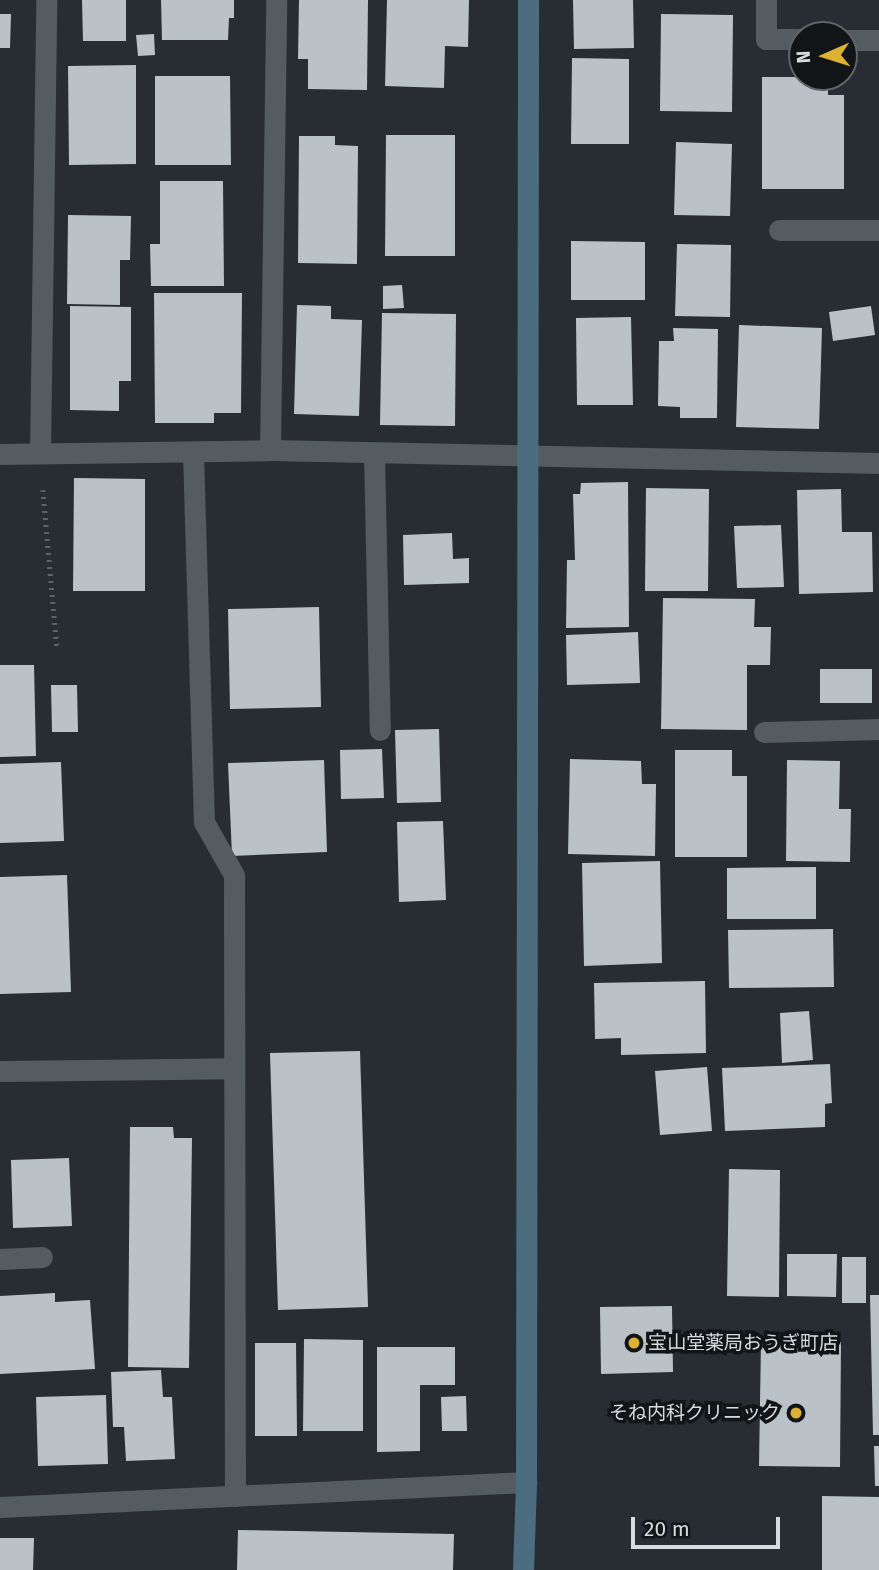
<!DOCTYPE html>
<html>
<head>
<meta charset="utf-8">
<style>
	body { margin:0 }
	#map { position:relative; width:879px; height:1570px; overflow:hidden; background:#272d32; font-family:"Fira Sans","Noto Sans JP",sans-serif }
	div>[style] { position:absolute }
	.building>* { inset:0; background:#bac2c8 }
	.path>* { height:4.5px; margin-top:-2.25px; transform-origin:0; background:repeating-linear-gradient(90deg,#5e6368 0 2px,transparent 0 7px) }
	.street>* { height:21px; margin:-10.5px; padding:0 10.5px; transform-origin:10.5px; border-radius:10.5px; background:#545c61 }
	.secondary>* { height:21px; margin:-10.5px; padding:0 10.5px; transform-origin:10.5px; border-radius:10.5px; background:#4c6c80 }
	.dots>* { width:19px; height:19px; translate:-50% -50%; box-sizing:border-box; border:4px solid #121517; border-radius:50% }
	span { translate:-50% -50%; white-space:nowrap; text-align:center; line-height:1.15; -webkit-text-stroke:7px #121517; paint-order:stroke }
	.poi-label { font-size:19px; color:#d7dbde }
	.left { translate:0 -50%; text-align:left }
	.right { translate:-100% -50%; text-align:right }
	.north { position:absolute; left:788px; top:21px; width:70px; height:70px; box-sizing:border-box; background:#121517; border:2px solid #616467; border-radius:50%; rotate:267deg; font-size:19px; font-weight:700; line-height:28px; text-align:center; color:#d7dbde }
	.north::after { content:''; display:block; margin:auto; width:24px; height:32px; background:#ddb133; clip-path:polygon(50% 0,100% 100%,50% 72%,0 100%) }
	.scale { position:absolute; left:631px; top:1517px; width:149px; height:32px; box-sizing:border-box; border:4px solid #d7dbde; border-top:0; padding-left:9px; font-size:21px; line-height:24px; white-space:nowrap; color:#d7dbde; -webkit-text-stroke:5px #121517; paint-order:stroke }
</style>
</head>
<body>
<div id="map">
	<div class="building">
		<i style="clip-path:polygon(82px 0,126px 0,126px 41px,83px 41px)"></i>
		<i style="clip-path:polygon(161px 0,234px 0,234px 18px,229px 18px,228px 40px,162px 40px)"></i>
		<i style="clip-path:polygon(299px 0,368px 0,367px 90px,308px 89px,308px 59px,298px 59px)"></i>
		<i style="clip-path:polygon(387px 0,469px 0,468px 47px,445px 46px,444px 88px,385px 86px)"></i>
		<i style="clip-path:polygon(573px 0,633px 0,634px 48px,574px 49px)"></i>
		<i style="clip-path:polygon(0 14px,11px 14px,10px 48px,0 48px)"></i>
		<i style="clip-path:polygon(661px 14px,733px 15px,732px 112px,660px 111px)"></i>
		<i style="clip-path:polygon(154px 34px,155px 55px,138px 56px,136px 35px)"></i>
		<i style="clip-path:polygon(572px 58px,629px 59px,629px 144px,571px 144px)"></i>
		<i style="clip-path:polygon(136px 65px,136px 164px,69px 165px,68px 66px)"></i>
		<i style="clip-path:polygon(155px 76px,230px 76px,231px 165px,155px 165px)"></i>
		<i style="clip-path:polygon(762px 77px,828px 77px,828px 95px,844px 95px,844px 189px,762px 189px)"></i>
		<i style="clip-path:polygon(386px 135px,455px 135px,455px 256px,385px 256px)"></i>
		<i style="clip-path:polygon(299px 136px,335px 136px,335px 145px,358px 146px,357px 264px,298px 263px)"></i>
		<i style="clip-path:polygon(676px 142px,732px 144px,730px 216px,674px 215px)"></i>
		<i style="clip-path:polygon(160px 181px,223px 181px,224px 286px,151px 286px,150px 244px,160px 244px)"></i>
		<i style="clip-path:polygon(68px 215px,131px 216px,130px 260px,120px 260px,120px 305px,67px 304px)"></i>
		<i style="clip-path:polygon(571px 241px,645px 242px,645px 300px,571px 300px)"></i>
		<i style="clip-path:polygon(677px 244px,731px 245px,730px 317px,675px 316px)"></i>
		<i style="clip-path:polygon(402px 285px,404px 308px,383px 309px,383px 286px)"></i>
		<i style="clip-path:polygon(154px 293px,242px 293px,241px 413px,214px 413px,214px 423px,155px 423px)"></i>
		<i style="clip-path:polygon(297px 305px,331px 306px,331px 319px,362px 320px,359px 416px,294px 414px)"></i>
		<i style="clip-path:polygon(70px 306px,131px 307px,131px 381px,119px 381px,119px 411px,70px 410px)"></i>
		<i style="clip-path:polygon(871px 306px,875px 335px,833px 341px,829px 312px)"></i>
		<i style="clip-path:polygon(382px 313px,456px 314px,455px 426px,380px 425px)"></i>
		<i style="clip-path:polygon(631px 317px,633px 405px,577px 405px,576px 318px)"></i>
		<i style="clip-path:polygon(739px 325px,822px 328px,819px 429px,736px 427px)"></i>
		<i style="clip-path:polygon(673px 328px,718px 329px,717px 418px,680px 418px,680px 407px,658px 406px,659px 341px,674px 341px)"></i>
		<i style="clip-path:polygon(74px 478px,145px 479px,145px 591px,73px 591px)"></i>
		<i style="clip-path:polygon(628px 482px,629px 627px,566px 628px,567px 560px,575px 560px,573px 494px,580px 494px,581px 483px)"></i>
		<i style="clip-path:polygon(646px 488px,709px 489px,708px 591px,645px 591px)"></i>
		<i style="clip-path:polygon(841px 489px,842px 532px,872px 532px,873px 592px,799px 594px,797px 490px)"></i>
		<i style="clip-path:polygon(781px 525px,784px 587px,737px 588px,734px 526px)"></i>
		<i style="clip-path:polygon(452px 533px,453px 559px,469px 558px,469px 583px,404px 585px,403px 535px)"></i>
		<i style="clip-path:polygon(663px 598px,755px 599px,754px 627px,771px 627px,770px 665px,747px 665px,747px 730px,661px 729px)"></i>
		<i style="clip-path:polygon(319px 607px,321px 707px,230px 709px,228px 609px)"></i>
		<i style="clip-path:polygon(638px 632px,640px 683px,567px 685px,566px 635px)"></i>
		<i style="clip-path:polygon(0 665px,34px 665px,36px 756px,0 757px)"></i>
		<i style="clip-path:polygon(820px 669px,872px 669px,872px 703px,820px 703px)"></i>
		<i style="clip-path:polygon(51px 685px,77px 685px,78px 732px,52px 732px)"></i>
		<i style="clip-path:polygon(439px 729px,441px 802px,397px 803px,395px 730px)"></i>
		<i style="clip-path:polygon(382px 749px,384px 798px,341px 799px,340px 750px)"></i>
		<i style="clip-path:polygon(675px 750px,732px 750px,732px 776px,747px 776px,747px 857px,675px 857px)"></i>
		<i style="clip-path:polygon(570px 759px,641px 761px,642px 784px,656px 784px,655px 856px,568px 854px)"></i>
		<i style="clip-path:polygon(324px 760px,327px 852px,232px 856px,228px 763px)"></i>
		<i style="clip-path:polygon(787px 760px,840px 761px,839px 809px,851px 809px,850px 862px,786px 861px)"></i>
		<i style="clip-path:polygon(61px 762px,64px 841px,0 843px,0 764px)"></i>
		<i style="clip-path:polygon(443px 821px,446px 900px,399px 902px,397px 822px)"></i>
		<i style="clip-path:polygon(660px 861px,662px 963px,584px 966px,582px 863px)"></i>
		<i style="clip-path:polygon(816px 867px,816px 919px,727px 919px,727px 868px)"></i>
		<i style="clip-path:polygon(67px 875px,71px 992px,0 994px,0 877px)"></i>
		<i style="clip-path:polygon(833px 929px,834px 987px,729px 988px,728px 930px)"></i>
		<i style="clip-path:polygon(705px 981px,706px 1053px,621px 1055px,621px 1038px,595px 1039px,594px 983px)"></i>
		<i style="clip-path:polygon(809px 1011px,813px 1060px,782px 1063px,780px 1013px)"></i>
		<i style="clip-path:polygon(360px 1051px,368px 1307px,278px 1310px,270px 1053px)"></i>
		<i style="clip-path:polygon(830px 1064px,832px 1103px,825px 1104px,825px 1127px,725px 1131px,722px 1068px)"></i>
		<i style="clip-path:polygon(707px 1067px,712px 1131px,660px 1135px,655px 1071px)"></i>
		<i style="clip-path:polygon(130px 1127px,173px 1127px,174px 1138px,192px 1138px,189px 1368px,128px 1367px)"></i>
		<i style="clip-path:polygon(69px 1158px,72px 1226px,13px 1228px,11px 1160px)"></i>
		<i style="clip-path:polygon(729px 1169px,780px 1170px,779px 1297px,727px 1296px)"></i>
		<i style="clip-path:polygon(787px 1254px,837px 1254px,836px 1297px,787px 1296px)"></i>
		<i style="clip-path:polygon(842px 1257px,866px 1257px,866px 1303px,842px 1303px)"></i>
		<i style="clip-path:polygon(55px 1293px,55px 1302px,90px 1300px,95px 1369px,0 1374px,0 1296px)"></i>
		<i style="clip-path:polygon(870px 1295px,879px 1295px,879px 1435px,873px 1435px)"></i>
		<i style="clip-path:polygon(672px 1306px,673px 1372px,601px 1374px,600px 1307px)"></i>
		<i style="clip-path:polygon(304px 1339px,363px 1340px,363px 1431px,303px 1431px)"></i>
		<i style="clip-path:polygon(761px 1341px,841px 1342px,840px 1467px,759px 1466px)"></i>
		<i style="clip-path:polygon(255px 1343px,296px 1343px,297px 1436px,255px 1436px)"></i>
		<i style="clip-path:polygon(377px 1347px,455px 1347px,455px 1385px,420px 1385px,420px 1451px,377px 1452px)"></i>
		<i style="clip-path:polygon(161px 1370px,163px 1397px,172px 1397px,175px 1459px,126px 1461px,124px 1427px,113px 1427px,111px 1372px)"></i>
		<i style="clip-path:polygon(106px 1395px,108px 1464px,38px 1466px,36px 1397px)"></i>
		<i style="clip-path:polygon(466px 1396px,467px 1431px,442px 1431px,441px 1397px)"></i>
		<i style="clip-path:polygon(874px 1446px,879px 1446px,879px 1486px,875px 1486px)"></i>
		<i style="clip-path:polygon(822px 1496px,879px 1497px,879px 1570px,822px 1570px)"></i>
		<i style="clip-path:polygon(238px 1530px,454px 1534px,453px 1570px,237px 1570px)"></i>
		<i style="clip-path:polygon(0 1538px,34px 1538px,33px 1570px,0 1570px)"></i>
	</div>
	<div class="path">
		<i style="left:43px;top:490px;width:157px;rotate:84.9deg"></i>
	</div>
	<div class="street">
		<i style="left:766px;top:0;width:39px;rotate:90deg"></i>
		<i style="left:766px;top:39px;width:36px"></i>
		<i style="left:844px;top:40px;width:35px"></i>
		<i style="left:779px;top:230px;width:100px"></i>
		<i style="left:270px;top:450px;width:450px;rotate:-89.2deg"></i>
		<i style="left:40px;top:453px;width:453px;rotate:-89.2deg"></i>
		<i style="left:193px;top:453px;width:369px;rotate:88.3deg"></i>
		<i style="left:204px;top:822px;width:61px;rotate:60.5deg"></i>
		<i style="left:234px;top:875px;width:621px;rotate:89.91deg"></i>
		<i style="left:374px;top:453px;width:277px;rotate:88.8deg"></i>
		<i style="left:0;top:454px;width:270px;rotate:-0.8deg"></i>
		<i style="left:270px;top:450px;width:609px;rotate:1.22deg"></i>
		<i style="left:764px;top:732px;width:115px;rotate:-1.5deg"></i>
		<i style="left:0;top:1071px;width:234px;rotate:-0.7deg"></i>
		<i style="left:0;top:1259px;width:42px;rotate:-2.7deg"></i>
		<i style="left:0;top:1507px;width:527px;rotate:-2.72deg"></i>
	</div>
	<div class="secondary">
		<i style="left:523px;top:1570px;width:88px;rotate:-88deg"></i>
		<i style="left:526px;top:1482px;width:1482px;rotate:-89.92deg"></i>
	</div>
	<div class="dots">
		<i style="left:634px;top:1343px;background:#ddb133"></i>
		<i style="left:796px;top:1413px;background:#ddb133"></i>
	</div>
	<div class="poi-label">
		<span class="left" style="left:648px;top:1343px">宝山堂薬局おうぎ町店</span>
		<span class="right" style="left:780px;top:1413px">そね内科クリニック</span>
	</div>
	<div class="north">N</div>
	<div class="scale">20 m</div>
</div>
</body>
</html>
